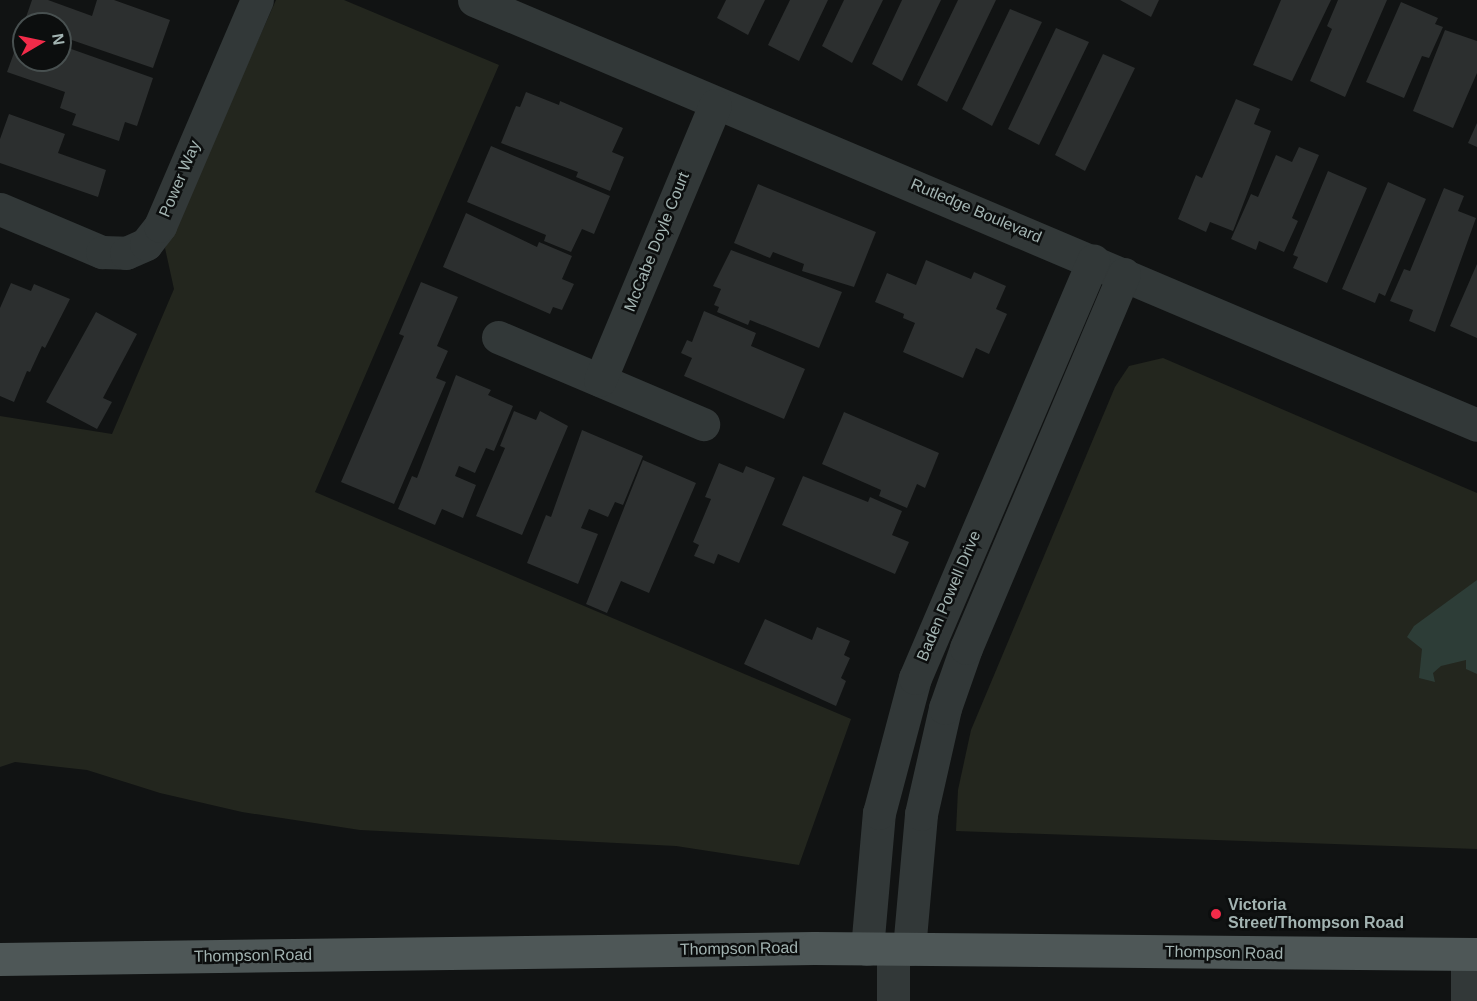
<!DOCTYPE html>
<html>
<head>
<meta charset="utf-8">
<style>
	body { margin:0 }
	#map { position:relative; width:1477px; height:1001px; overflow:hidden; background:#111313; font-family:Arial,sans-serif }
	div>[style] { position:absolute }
	.green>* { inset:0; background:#23261e }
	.water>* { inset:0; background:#2d3d37 }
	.building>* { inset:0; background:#2c2f2f }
	.minor>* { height:33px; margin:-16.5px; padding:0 16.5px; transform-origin:16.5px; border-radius:16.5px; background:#323838 }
	.major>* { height:33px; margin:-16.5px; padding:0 16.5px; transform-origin:16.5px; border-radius:16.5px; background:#4e5757 }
	.dots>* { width:16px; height:16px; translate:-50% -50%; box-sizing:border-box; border:3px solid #0c0e0e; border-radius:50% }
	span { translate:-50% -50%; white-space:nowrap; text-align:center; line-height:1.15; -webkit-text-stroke:5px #0c0e0e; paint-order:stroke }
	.street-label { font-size:16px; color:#a3b4b2 }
	.poi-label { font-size:16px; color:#a3b4b2; font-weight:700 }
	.left { translate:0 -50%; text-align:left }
	.north { position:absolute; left:12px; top:12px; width:60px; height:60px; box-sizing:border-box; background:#0c0e0e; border:2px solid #485050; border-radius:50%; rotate:81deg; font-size:16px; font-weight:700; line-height:24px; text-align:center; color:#a3b4b2 }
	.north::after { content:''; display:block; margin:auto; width:21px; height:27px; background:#f12b49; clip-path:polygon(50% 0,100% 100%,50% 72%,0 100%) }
</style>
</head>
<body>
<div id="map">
	<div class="green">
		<i style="clip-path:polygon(276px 0,344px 0,499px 65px,315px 492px,851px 719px,799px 865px,676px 846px,360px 830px,242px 812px,160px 793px,87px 770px,15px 762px,0 767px,0 416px,112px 434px,174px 289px,165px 248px)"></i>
		<i style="clip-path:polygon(1163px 358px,1477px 493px,1477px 849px,956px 831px,958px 790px,971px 730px,1115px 387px,1129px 366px)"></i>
	</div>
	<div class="water">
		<i style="clip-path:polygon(1477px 580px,1477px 674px,1466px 669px,1466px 660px,1441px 666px,1433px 673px,1435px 682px,1419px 678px,1422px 649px,1407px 637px,1414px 626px)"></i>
	</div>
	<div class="building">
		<i style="clip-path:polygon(32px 0,48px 0,92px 16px,97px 0,114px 0,170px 20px,153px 68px,60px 36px,60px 24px,24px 23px)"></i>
		<i style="clip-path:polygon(726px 0,765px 0,748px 35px,717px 18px)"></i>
		<i style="clip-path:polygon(790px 0,828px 0,799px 61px,768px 45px)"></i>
		<i style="clip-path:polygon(844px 0,883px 0,852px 63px,822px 46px)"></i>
		<i style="clip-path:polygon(902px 0,941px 0,902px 81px,872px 64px)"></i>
		<i style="clip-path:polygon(958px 0,996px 0,947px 102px,917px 85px)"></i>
		<i style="clip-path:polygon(1120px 0,1159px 0,1151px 17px)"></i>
		<i style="clip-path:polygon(1281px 0,1331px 0,1292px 81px,1253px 65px)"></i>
		<i style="clip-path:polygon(1338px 0,1387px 0,1345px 97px,1310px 81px,1332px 29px,1327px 26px)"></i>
		<i style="clip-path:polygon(1401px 2px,1438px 18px,1435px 24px,1443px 27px,1429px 58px,1422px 56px,1404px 98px,1366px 82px)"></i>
		<i style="clip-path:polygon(1010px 9px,1042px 22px,992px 126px,962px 109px)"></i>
		<i style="clip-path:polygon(1056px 28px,1089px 42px,1039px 145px,1008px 129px)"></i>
		<i style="clip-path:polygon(1445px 30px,1477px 41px,1477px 73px,1453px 128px,1413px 111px)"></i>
		<i style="clip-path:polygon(22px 31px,24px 60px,60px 60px,60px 45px,153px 78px,137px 126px,125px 122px,119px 141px,72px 125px,76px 114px,60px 108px,65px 92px,7px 72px)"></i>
		<i style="clip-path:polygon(1103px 54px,1135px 68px,1085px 171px,1055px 155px)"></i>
		<i style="clip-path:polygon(526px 92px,559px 105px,560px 101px,623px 128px,612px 152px,624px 157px,610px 191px,576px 177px,578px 172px,501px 143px,516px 106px,520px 107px)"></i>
		<i style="clip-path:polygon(1236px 99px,1260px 109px,1254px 124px,1271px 131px,1233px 231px,1210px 222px,1206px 232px,1178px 219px,1196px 175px,1202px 178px)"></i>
		<i style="clip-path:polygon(9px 114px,65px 134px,58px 153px,106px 170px,98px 197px,0 163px,0 139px)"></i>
		<i style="clip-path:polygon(1477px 123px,1477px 147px,1468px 143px)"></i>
		<i style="clip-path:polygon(491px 146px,610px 196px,594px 234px,582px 229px,571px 252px,544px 241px,546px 235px,467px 202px)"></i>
		<i style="clip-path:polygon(1299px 147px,1319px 155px,1292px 218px,1298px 221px,1284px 252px,1259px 241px,1256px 250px,1231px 239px,1251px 194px,1258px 197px,1276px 155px,1292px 162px)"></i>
		<i style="clip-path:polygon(1328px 171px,1367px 188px,1327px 283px,1293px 268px,1298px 257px,1293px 255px)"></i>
		<i style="clip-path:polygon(1388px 182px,1426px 199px,1385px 296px,1379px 293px,1375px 303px,1342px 289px)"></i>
		<i style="clip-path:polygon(758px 184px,876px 232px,854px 287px,802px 271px,804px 264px,773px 252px,770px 258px,734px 243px)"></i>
		<i style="clip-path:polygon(1444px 188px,1464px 196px,1458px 211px,1476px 218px,1435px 332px,1409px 321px,1413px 310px,1390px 301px,1404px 269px,1410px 271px)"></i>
		<i style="clip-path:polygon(466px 213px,537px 247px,539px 242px,572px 256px,562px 279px,574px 284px,562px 310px,553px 307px,550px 314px,443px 267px)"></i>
		<i style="clip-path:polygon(731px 250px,842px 292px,819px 348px,750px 320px,748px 325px,717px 312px,719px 307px,714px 305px,721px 289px,713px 286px)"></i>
		<i style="clip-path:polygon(926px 260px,971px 279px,974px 272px,1006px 286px,996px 309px,1007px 314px,989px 354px,976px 348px,963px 378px,903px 352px,915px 323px,903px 318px,904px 314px,875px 302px,887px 273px,916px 285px)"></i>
		<i style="clip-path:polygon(1477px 264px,1477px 338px,1450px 326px)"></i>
		<i style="clip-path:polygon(421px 282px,458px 297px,437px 346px,448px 351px,436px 378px,446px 382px,394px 504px,341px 482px,404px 336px,399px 334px)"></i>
		<i style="clip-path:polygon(11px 283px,31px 291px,34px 284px,70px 299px,45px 348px,42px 346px,30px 372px,27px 371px,14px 402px,0 396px,0 308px)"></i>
		<i style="clip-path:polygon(704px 311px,756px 333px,751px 346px,805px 369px,784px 419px,684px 376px,692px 358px,681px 353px,687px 340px,692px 342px)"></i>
		<i style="clip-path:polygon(96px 312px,137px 334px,103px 398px,112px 402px,97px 429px,46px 402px)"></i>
		<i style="clip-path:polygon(456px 375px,491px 390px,488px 395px,513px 406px,494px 451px,486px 448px,475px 473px,459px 466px,455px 476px,476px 485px,463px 518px,442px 509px,435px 525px,398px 509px,412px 476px,417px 478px)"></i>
		<i style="clip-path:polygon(514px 411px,536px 420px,540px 411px,568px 426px,522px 535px,476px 516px,505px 448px,500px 446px)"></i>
		<i style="clip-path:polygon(844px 412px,939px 453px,925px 488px,917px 484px,907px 508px,879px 496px,881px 490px,822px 464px)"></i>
		<i style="clip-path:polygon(582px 430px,643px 456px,623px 505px,615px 502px,608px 517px,589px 509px,581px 528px,598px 534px,578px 584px,527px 563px,546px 515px,551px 517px)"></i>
		<i style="clip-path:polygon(643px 460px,696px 483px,649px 593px,621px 581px,607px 613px,586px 604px)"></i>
		<i style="clip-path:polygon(719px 463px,743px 473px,746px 466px,775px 478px,739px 563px,718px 554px,714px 564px,694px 556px,699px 545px,693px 542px,711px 499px,705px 497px)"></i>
		<i style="clip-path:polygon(803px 476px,868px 502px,870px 497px,902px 511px,892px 535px,909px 542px,895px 574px,782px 525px)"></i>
		<i style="clip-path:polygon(765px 619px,812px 640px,817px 627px,850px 641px,844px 655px,850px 658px,841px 678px,846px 681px,836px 706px,744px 664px)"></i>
	</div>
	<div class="minor">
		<i style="left:474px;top:0;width:1089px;rotate:22.96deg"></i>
		<i style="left:0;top:209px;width:111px;rotate:22.9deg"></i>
		<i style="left:102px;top:252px;width:24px;rotate:2deg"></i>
		<i style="left:126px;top:253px;width:22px;rotate:-24deg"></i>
		<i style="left:146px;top:244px;width:23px;rotate:-52deg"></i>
		<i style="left:160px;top:226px;width:246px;rotate:-66.8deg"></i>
		<i style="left:498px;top:337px;width:223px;rotate:23deg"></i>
		<i style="left:600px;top:380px;width:298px;rotate:-67.3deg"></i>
		<i style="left:867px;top:949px;width:137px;rotate:-85deg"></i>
		<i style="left:879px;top:813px;width:140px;rotate:-75.1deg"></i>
		<i style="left:915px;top:678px;width:454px;rotate:-66.9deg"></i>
		<i style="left:893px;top:949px;width:52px;rotate:90deg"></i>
		<i style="left:909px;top:949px;width:136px;rotate:-84.9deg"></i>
		<i style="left:921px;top:814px;width:109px;rotate:-77.2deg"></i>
		<i style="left:945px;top:708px;width:64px;rotate:-70.7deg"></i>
		<i style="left:966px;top:648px;width:406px;rotate:-67.1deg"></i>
		<i style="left:1467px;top:954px;width:47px;rotate:90deg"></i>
	</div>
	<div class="major">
		<i style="left:0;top:959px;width:814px;rotate:-0.77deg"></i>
		<i style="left:814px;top:948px;width:663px;rotate:0.52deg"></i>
	</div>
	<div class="dots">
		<i style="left:1216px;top:914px;background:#f12b49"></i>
	</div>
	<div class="street-label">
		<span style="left:180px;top:179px;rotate:-67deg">Power Way</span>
		<span style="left:976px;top:211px;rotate:23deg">Rutledge Boulevard</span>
		<span style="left:657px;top:242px;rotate:-68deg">McCabe Doyle Court</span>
		<span style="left:949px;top:596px;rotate:-67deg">Baden Powell Drive</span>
		<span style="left:739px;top:949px;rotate:-1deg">Thompson Road</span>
		<span style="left:1224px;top:953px;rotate:1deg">Thompson Road</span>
		<span style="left:253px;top:956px;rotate:-1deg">Thompson Road</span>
	</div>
	<div class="poi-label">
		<span class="left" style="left:1228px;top:914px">Victoria<br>Street/Thompson Road</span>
	</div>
	<div class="north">N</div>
</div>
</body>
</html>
